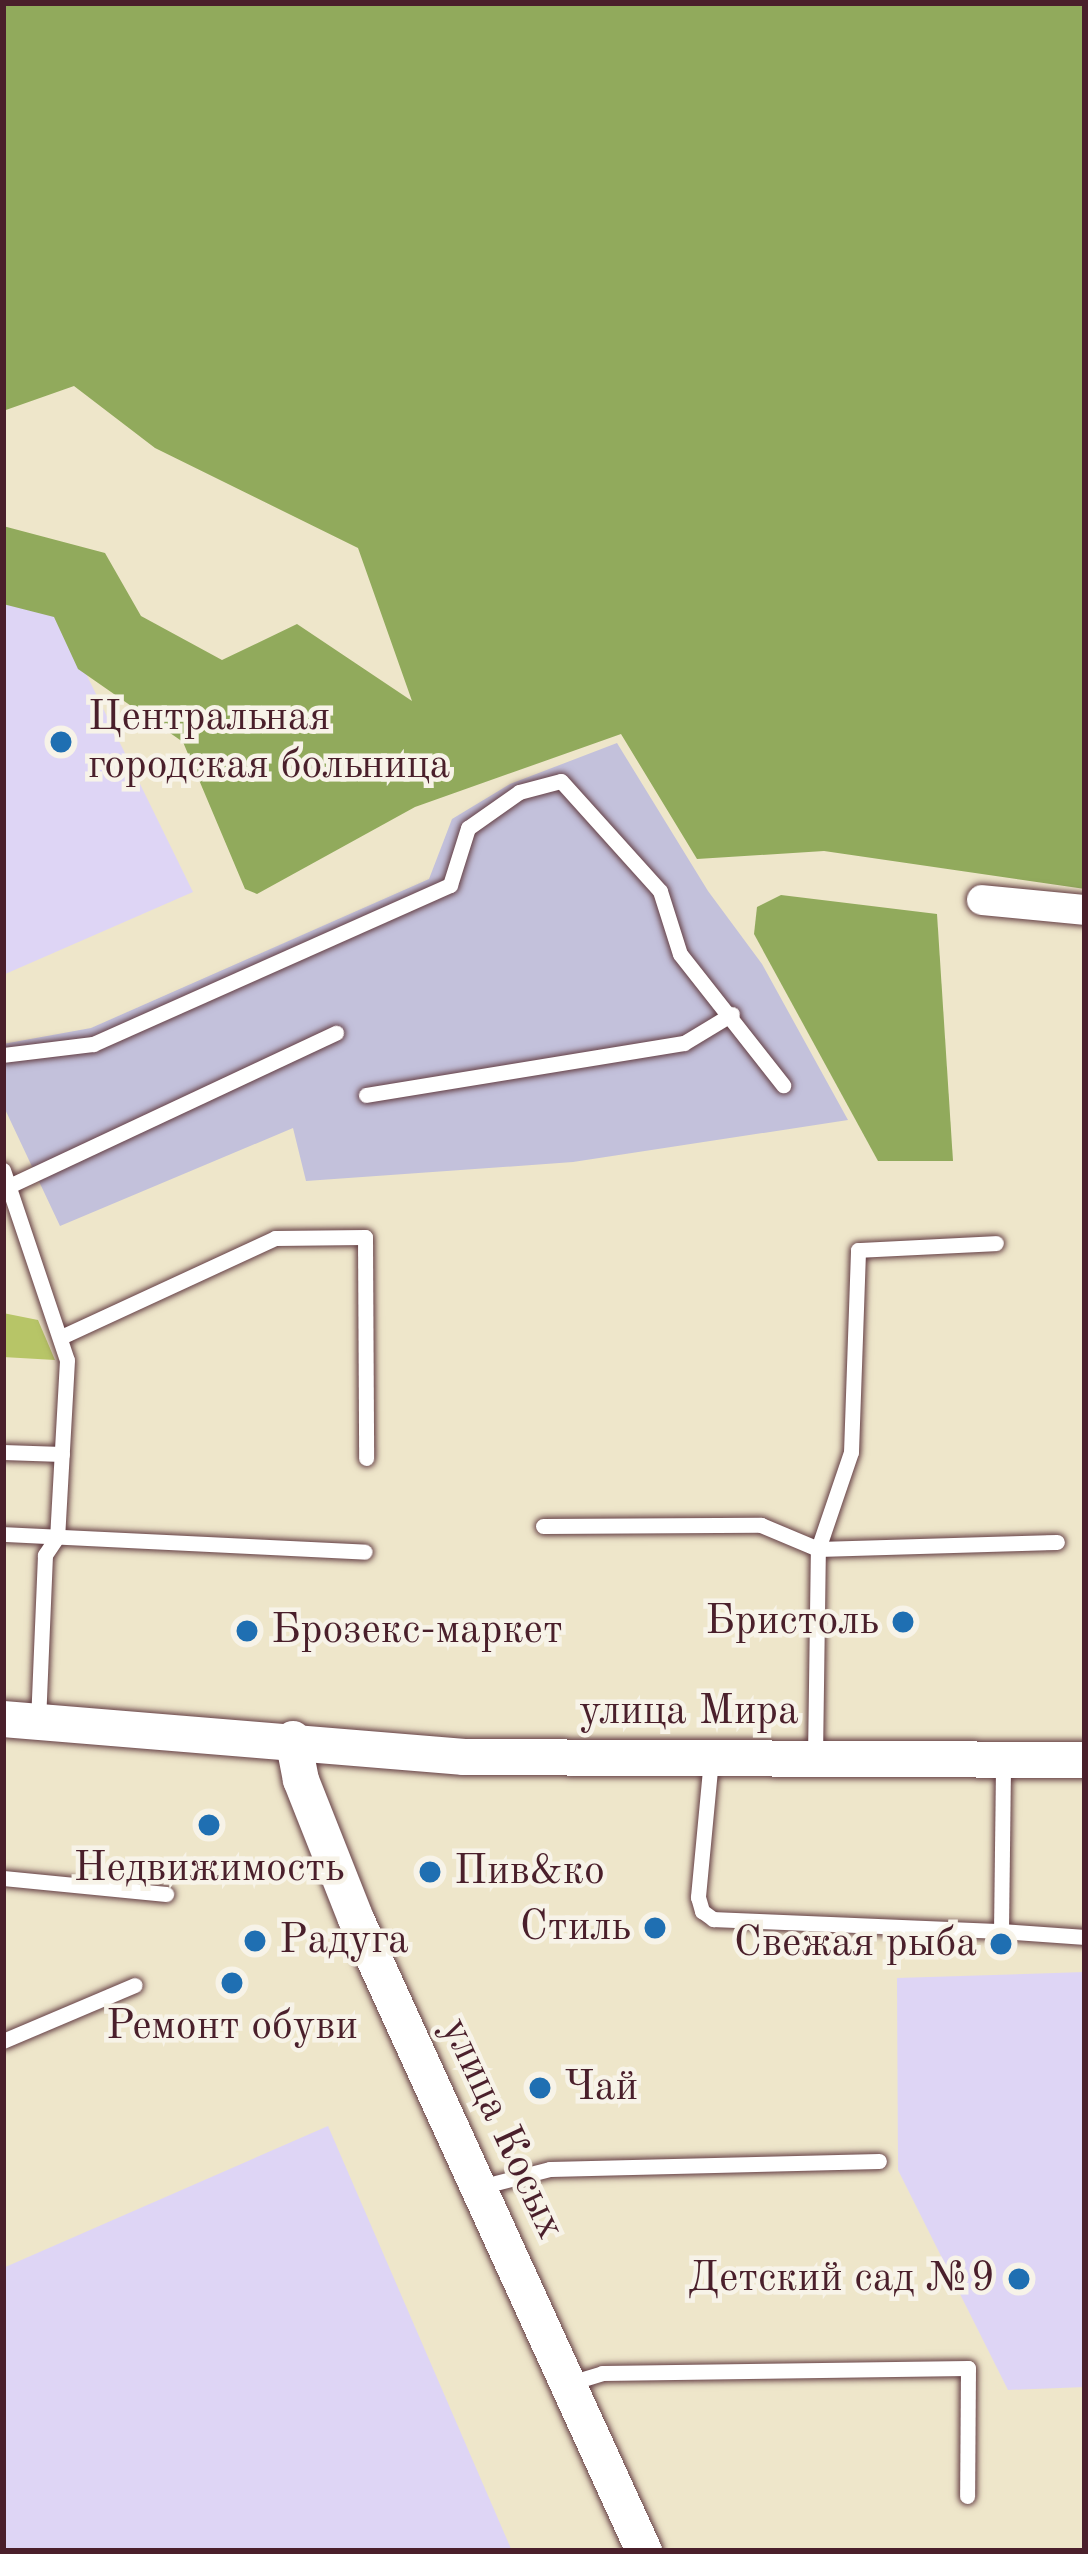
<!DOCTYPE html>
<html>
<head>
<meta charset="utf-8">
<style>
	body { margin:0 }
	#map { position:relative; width:1088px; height:2554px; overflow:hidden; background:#eee6ca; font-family:"Old Standard TT",serif }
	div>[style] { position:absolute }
	.built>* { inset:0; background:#ded5f5 }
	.industrial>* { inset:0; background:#c3c1db }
	.green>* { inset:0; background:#b7c567 }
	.forest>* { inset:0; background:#91aa5c }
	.roads { filter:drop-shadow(0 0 3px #633d43) drop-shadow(0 0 3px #633d43) }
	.service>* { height:15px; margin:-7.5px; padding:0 7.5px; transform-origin:7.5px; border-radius:7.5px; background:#fff }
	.minor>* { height:30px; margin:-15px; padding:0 15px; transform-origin:15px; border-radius:15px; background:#fff }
	.tertiary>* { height:36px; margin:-18px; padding:0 18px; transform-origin:18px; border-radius:18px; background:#fff }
	.dots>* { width:33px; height:33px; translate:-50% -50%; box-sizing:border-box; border:6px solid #f7f3e8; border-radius:50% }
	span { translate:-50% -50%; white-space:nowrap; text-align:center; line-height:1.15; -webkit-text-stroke:9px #f7f3e8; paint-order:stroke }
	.poi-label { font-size:42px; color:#4a1f2b }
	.left { translate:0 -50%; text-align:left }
	.right { translate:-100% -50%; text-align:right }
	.street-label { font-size:42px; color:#4a1f2b }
	.frame { position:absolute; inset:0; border:6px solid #4a1f2b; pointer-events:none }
</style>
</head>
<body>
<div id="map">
	<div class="built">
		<i style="clip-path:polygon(3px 565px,46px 592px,193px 892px,3px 975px)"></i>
		<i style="clip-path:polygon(1085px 1972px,1085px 2387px,1008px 2390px,898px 2170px,897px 1978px)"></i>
		<i style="clip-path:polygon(328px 2126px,512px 2551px,3px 2551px,3px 2268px)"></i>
	</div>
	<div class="industrial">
		<i style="clip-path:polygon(617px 743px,708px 891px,762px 964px,848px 1120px,573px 1162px,306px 1181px,293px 1128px,60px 1226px,3px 1105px,3px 1044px,91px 1028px,429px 879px,452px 819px,510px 784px)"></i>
	</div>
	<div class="green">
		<i style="clip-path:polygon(3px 1313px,38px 1320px,55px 1360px,3px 1357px)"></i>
	</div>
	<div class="forest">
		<i style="clip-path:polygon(3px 3px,1085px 3px,1085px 889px,824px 851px,697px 859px,621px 734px,415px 807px,257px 894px,245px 889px,183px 742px,78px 669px,54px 617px,3px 604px,3px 526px,105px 553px,141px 616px,222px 660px,297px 624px,412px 701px,358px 548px,155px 448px,74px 386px,3px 411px)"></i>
		<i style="clip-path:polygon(781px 895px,937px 914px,953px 1161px,878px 1161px,754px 934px,757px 907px)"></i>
	</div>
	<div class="roads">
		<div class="service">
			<i style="left:3px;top:1055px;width:91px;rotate:-7deg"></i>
			<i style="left:93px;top:1044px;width:391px;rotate:-24deg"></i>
			<i style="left:450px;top:885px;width:60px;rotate:-72.5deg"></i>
			<i style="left:468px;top:828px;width:62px;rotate:-35.2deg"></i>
			<i style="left:519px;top:792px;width:43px;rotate:-14.7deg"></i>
			<i style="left:561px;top:781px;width:148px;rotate:48deg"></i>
			<i style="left:660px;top:891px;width:66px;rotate:72.4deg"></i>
			<i style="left:680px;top:954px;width:167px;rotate:51.8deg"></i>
			<i style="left:366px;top:1095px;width:322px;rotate:-9.3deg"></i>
			<i style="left:684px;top:1043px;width:56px;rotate:-31.1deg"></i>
			<i style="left:3px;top:1170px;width:200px;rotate:71.4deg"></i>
			<i style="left:67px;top:1360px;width:177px;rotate:93.2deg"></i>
			<i style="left:57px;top:1537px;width:22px;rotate:124deg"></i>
			<i style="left:45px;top:1555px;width:166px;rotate:92.4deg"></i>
			<i style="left:11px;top:1185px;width:359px;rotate:-25.1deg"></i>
			<i style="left:61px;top:1337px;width:236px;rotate:-24.8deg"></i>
			<i style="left:275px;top:1238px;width:90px;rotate:-0.6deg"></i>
			<i style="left:365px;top:1237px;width:221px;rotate:89.7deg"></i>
			<i style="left:3px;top:1452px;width:59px;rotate:1.9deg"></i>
			<i style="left:543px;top:1526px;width:218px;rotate:-0.3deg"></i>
			<i style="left:761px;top:1525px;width:62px;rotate:22.8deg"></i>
			<i style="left:818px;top:1549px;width:239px;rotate:-1.7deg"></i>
			<i style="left:3px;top:1534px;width:362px;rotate:2.8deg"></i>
			<i style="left:815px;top:1757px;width:208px;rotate:-89.2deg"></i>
			<i style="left:818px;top:1549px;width:102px;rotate:-71.2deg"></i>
			<i style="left:851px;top:1452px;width:202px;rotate:-88deg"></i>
			<i style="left:858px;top:1250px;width:138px;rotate:-2.9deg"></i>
			<i style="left:711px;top:1759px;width:139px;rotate:95.4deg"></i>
			<i style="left:698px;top:1897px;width:15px;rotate:74deg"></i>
			<i style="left:702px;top:1911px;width:14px;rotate:36deg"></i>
			<i style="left:713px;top:1919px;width:288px;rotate:2.4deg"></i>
			<i style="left:1001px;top:1931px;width:170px;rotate:-89.3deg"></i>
			<i style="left:3px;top:1878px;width:164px;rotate:5.6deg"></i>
			<i style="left:1001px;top:1931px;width:84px;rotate:4.1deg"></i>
			<i style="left:3px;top:2041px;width:143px;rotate:-23deg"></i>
			<i style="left:480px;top:2187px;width:72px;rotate:-14.4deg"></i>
			<i style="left:550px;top:2169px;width:329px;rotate:-1.4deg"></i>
			<i style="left:570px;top:2383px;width:34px;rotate:-17deg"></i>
			<i style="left:602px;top:2373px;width:366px;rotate:-0.8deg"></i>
			<i style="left:968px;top:2368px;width:128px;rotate:90.4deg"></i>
		</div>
		<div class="minor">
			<i style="left:982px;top:900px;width:103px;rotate:5.5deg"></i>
		</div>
		<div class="tertiary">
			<i style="left:3px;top:1719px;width:463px;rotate:4.7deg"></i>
			<i style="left:464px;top:1757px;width:621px;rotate:0.28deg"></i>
			<i style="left:293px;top:1739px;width:42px;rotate:79deg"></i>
			<i style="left:301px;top:1780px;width:149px;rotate:68.4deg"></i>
			<i style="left:356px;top:1919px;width:695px;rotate:65.5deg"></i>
		</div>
	</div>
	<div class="dots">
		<i style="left:61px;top:742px;background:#1f6fb2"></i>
		<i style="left:903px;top:1622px;background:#1f6fb2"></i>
		<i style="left:247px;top:1631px;background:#1f6fb2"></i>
		<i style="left:209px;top:1825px;background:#1f6fb2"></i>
		<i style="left:430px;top:1872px;background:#1f6fb2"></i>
		<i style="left:655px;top:1928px;background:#1f6fb2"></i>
		<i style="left:255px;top:1941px;background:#1f6fb2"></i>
		<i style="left:1001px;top:1944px;background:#1f6fb2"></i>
		<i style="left:232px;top:1983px;background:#1f6fb2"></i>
		<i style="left:540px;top:2088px;background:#1f6fb2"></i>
		<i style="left:1019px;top:2279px;background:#1f6fb2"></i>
	</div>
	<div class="poi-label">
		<span class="left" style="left:88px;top:742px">Центральная<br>городская больница</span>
		<span class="right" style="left:879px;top:1622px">Бристоль</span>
		<span class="left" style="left:271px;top:1631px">Брозекс-маркет</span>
		<span style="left:209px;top:1869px">Недвижимость</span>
		<span class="left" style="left:454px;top:1872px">Пив&amp;ко</span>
		<span class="right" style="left:631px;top:1928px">Стиль</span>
		<span class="left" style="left:279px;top:1941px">Радуга</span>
		<span class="right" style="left:977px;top:1944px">Свежая рыба</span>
		<span style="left:232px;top:2027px">Ремонт обуви</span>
		<span class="left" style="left:564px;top:2088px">Чай</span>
		<span class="right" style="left:995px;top:2279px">Детский сад №9</span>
	</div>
	<div class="street-label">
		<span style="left:689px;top:1712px">улица Мира</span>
		<span style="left:502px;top:2129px;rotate:65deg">улица Косых</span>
	</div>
	<div class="frame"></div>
</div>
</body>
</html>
